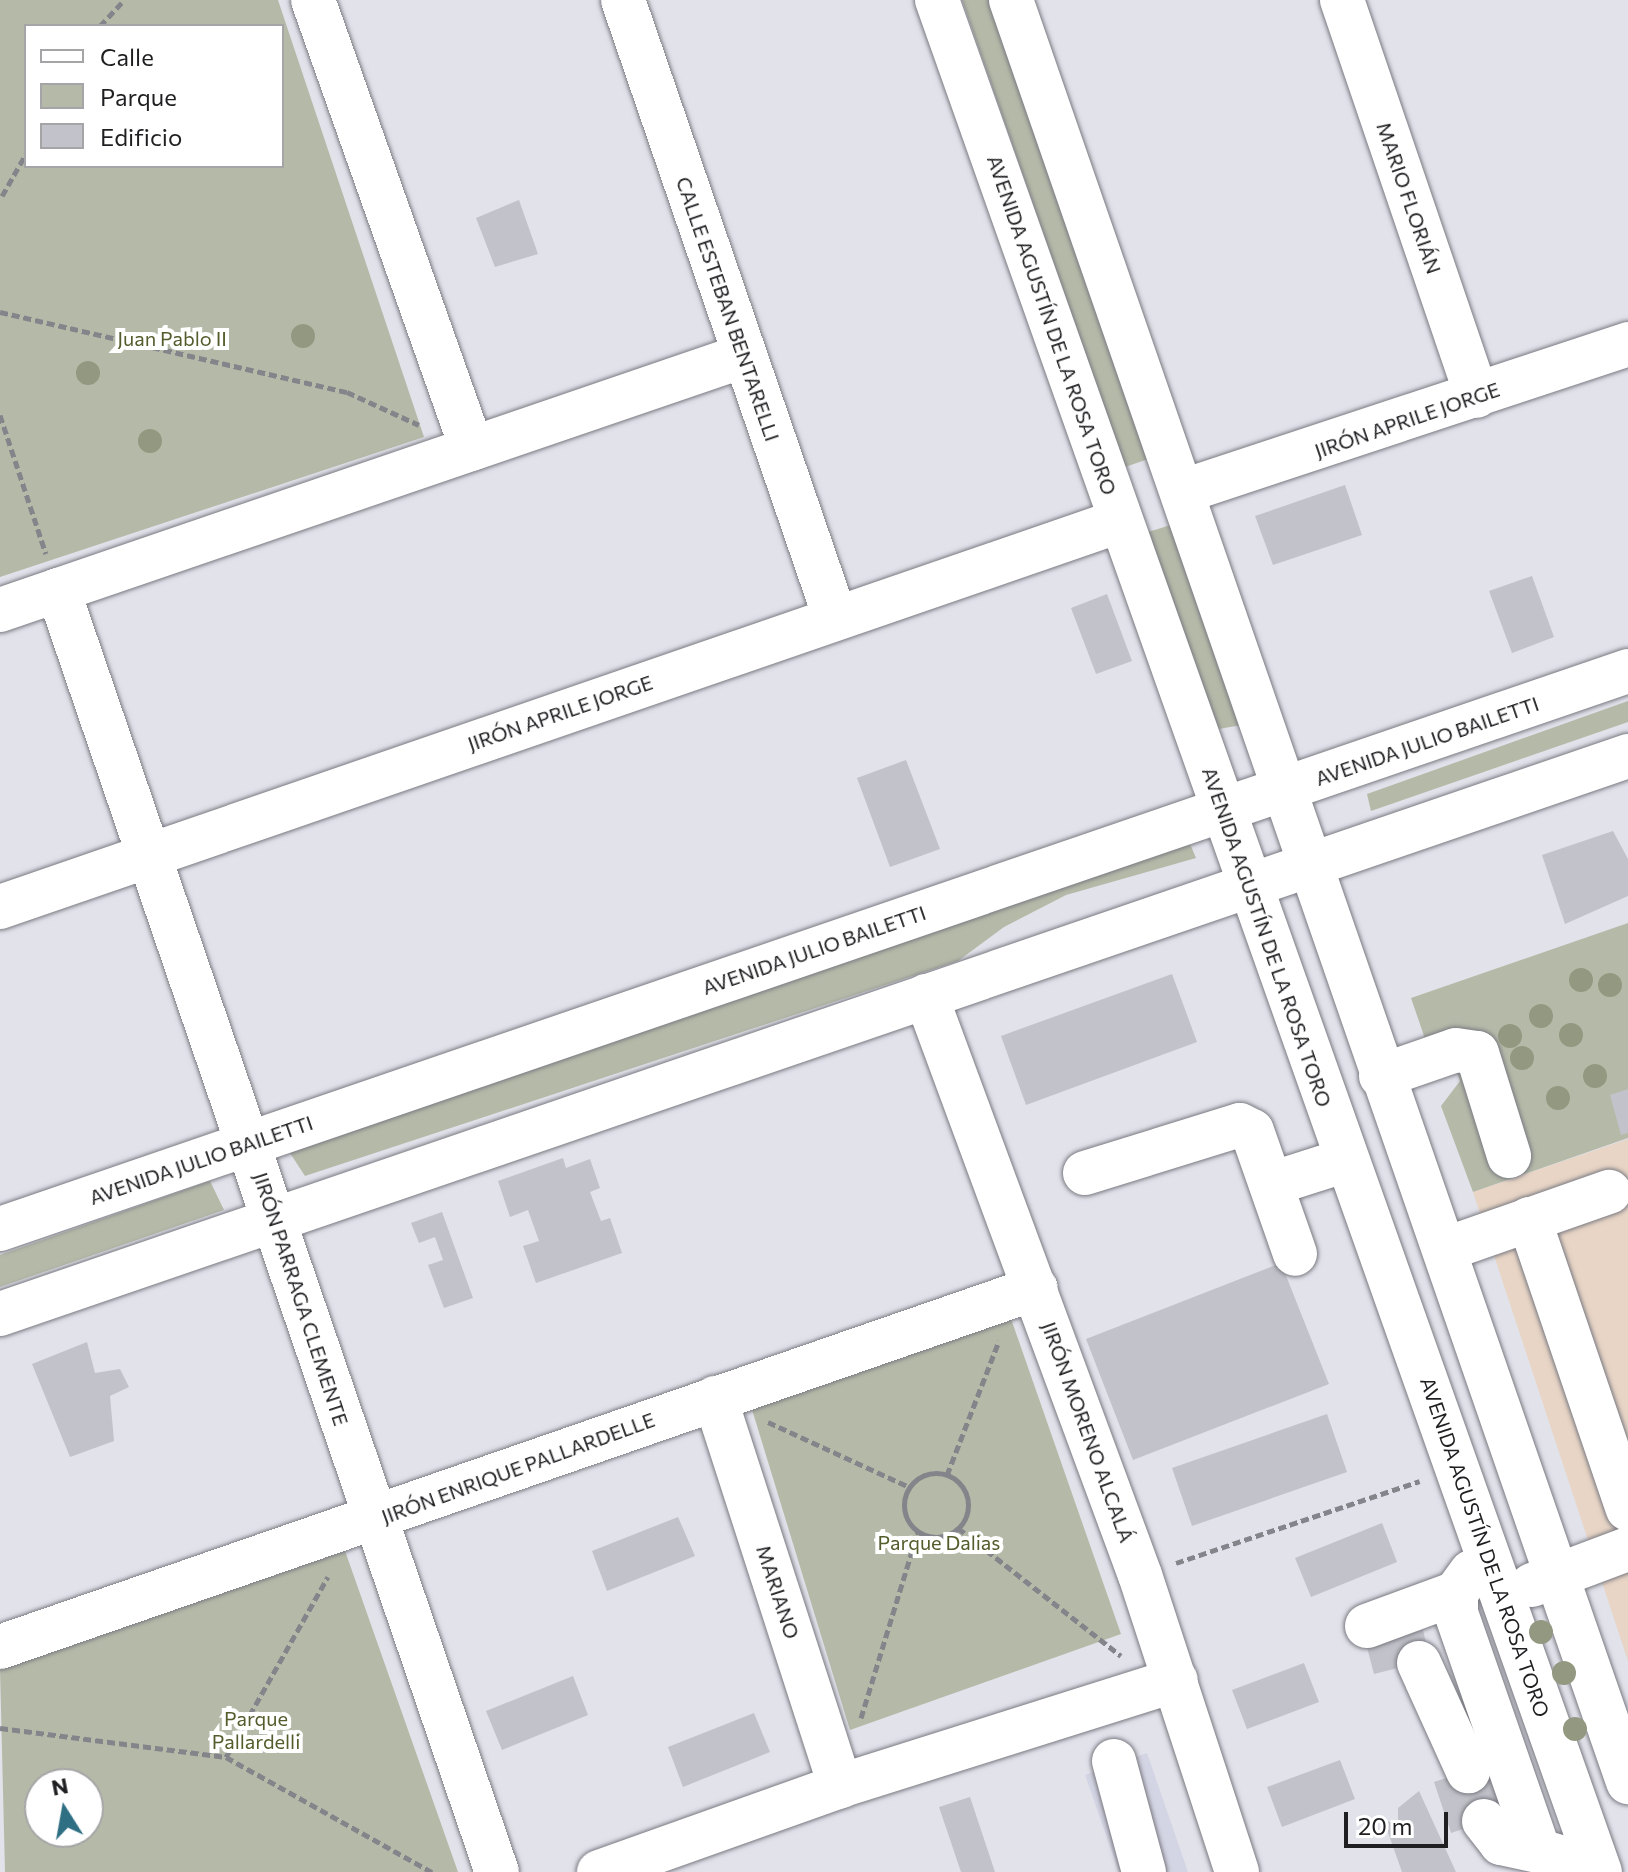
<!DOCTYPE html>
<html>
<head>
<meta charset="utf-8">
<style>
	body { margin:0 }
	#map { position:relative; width:1628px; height:1872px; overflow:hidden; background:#e1e2ea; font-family:Commissioner,sans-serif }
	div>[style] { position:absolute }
	.built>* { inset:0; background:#d4d5e4 }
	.medical>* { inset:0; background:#e8d5c5 }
	.green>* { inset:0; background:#b5baa8 }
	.building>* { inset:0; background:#c2c2ca }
	.path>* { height:5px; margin-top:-2.5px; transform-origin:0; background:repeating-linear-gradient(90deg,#84858b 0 8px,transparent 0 12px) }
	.path>.ring { margin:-2.5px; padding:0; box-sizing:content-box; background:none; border:5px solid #84858b; border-radius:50% }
	.roads { filter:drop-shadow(0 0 2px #7a7a82) drop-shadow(0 0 2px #7a7a82) }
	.minor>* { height:44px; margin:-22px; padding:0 22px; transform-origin:22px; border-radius:22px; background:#fff }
	.trees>* { width:24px; height:24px; margin:-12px; border-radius:50%; background:#939881 }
	span { translate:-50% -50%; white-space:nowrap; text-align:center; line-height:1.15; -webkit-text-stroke:8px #fff; paint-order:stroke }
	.street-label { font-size:20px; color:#1f1f22 }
	.park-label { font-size:20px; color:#535c2b }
	.legend { position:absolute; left:24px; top:24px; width:260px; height:144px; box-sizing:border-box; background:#fff; border:2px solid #a5a5a7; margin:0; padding:10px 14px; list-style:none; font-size:24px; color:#1f1f22 }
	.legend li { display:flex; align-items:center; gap:16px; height:40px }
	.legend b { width:40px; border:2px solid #a5a5a7 }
	.north { position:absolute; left:24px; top:1768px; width:80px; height:80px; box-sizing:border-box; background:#fff; border:2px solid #a5a5a7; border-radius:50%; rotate:349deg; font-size:22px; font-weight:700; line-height:32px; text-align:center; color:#1f1f22 }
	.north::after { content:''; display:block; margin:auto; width:28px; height:36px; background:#2f6f84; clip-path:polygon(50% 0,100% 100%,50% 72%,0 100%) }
	.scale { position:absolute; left:1344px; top:1812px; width:104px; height:36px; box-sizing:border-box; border:4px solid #1f1f22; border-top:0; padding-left:10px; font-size:24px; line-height:28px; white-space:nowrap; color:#1f1f22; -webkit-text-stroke:6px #fff; paint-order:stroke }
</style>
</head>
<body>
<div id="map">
	<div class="built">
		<i style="clip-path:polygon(1147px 1753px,1188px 1872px,1119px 1872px,1085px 1775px)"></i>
	</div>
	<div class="medical">
		<i style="clip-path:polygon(1628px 1139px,1628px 1661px,1473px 1192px)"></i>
	</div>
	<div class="green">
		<i style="clip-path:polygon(evenodd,0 0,278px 0,424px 437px,0 577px,0 0,26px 26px,282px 26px,282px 166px,26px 166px,26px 26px)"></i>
		<i style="clip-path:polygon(962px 0,996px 0,1157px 456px,1125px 467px)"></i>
		<i style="clip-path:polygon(1177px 523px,1258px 722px,1219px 729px,1145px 533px)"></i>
		<i style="clip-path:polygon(1628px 701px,1628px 722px,1371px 811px,1367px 794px)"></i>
		<i style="clip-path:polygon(1188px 839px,1196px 858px,1066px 895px,1004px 927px,958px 961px,305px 1176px,290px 1153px)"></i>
		<i style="clip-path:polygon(1628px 923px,1628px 1138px,1473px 1192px,1441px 1106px,1460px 1081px,1452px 1056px,1433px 1062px,1411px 998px)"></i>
		<i style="clip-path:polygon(210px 1181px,224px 1210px,0 1287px,0 1255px)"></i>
		<i style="clip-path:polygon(1009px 1313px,1121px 1634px,850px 1730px,750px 1403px)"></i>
		<i style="clip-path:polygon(evenodd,344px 1548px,458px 1872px,5px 1872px,0 1669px,344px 1548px,40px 1784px,88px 1784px,88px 1832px,40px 1832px,40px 1784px)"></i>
	</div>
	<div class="building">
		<i style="clip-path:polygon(519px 200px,538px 254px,495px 267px,476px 218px)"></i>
		<i style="clip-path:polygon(1345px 485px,1362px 535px,1273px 565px,1255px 516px)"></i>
		<i style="clip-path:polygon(1532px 576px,1554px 637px,1512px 653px,1489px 591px)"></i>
		<i style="clip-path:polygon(1107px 594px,1132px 661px,1096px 674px,1071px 608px)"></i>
		<i style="clip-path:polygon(906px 760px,940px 849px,890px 867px,857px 778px)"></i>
		<i style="clip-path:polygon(1613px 831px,1628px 859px,1628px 896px,1565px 924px,1542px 855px)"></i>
		<i style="clip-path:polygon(1172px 974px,1197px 1042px,1026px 1105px,1001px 1036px)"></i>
		<i style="clip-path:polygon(1628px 1089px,1628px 1133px,1621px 1135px,1610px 1095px)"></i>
		<i style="clip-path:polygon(563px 1158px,566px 1168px,590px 1159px,600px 1188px,590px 1192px,601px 1221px,610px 1218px,622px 1253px,536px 1283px,523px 1246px,539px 1241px,528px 1210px,510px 1217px,498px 1181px)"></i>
		<i style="clip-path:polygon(442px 1212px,473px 1298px,444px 1308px,428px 1265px,443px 1260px,435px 1237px,419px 1243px,411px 1223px)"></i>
		<i style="clip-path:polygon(1281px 1263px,1329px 1384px,1133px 1460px,1086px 1339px)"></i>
		<i style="clip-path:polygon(87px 1342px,95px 1373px,120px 1369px,129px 1387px,110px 1396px,114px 1441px,70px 1457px,32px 1364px)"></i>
		<i style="clip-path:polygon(1327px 1414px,1347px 1472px,1192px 1526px,1172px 1468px)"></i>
		<i style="clip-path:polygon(678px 1517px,695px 1556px,607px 1591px,592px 1551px)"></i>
		<i style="clip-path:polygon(1382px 1523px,1397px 1562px,1311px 1597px,1295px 1558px)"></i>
		<i style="clip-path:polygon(1423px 1630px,1430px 1660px,1374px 1674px,1366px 1644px)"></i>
		<i style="clip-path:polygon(1304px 1663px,1319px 1702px,1247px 1729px,1232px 1690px)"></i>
		<i style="clip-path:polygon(573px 1676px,588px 1715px,502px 1750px,486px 1711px)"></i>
		<i style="clip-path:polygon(754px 1713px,770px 1752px,683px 1787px,668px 1747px)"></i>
		<i style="clip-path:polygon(1340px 1760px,1355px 1799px,1282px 1827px,1267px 1787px)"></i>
		<i style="clip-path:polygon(1502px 1760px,1519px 1810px,1451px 1833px,1434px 1782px)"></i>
		<i style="clip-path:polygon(1419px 1791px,1456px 1872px,1402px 1872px,1384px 1821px,1398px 1823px,1398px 1808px)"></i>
		<i style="clip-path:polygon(970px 1797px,995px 1872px,961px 1872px,939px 1807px)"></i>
	</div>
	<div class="path">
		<i style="left:100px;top:26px;width:35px;rotate:-47deg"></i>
		<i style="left:2px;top:196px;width:48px;rotate:-60.3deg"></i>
		<i style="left:0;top:312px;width:356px;rotate:13deg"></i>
		<i style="left:347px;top:392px;width:79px;rotate:24.6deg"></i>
		<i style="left:0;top:415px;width:146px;rotate:71.7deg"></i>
		<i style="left:768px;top:1422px;width:155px;rotate:24.7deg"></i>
		<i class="ring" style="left:904px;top:1473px;width:59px;height:59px"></i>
		<i style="left:947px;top:1475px;width:144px;rotate:-68.8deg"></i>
		<i style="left:958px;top:1528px;width:207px;rotate:38.1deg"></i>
		<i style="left:1176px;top:1563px;width:257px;rotate:-18.6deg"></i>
		<i style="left:861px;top:1718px;width:195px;rotate:-73deg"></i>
		<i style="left:0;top:1728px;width:228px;rotate:7.3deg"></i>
		<i style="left:226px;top:1757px;width:236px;rotate:29.2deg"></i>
		<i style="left:226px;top:1757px;width:207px;rotate:-60.5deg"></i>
	</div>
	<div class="roads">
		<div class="minor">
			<i style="left:313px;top:0;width:476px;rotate:70.5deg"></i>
			<i style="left:623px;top:0;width:652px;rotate:71.04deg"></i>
			<i style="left:937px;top:0;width:1986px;rotate:70.5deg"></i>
			<i style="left:1011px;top:0;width:1886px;rotate:70.9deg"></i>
			<i style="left:1342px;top:0;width:418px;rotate:71.2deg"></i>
			<i style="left:1184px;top:491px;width:468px;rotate:-18.3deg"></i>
			<i style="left:58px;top:590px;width:1355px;rotate:71.1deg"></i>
			<i style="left:0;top:610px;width:785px;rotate:-18.87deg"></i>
			<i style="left:0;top:907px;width:1185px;rotate:-19.02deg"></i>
			<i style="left:926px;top:996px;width:617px;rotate:69.72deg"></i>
			<i style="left:1140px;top:1575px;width:312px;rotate:71.9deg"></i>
			<i style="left:1381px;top:1076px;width:79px;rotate:-19.1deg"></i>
			<i style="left:1456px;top:1050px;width:21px;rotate:8deg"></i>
			<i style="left:1477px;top:1053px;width:108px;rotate:72.7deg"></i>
			<i style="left:1085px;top:1173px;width:162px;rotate:-17.2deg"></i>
			<i style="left:1240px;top:1125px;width:13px;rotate:27deg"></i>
			<i style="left:1252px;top:1131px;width:130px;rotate:70.7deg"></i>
			<i style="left:1271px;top:1184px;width:79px;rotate:-17.7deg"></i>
			<i style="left:1529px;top:1219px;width:306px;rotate:71.2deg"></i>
			<i style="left:0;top:1229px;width:1721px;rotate:-18.92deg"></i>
			<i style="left:1446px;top:1249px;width:173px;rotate:-19.3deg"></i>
			<i style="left:0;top:1314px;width:1721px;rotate:-18.92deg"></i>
			<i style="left:715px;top:1398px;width:408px;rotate:72.1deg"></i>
			<i style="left:1532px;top:1585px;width:103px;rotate:-20.6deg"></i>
			<i style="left:1456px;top:1593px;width:20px;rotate:90deg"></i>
			<i style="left:1456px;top:1613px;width:252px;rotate:70.8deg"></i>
			<i style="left:1539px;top:1851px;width:61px;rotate:16.1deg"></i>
			<i style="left:1367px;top:1626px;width:95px;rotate:-20.3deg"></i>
			<i style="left:1456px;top:1593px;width:26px;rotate:-54deg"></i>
			<i style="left:0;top:1647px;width:1096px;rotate:-19.11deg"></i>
			<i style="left:1419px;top:1663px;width:119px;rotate:65.6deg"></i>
			<i style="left:1114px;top:1761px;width:115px;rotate:74.9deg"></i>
			<i style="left:1484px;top:1821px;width:28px;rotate:52deg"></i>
			<i style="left:1501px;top:1843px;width:39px;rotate:12deg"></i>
			<i style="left:599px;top:1872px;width:256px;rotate:-19.6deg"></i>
			<i style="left:840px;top:1786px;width:352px;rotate:-17.5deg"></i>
		</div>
	</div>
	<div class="trees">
		<i style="left:303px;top:336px"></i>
		<i style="left:88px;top:373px"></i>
		<i style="left:150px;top:441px"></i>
		<i style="left:1581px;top:980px"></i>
		<i style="left:1610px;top:985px"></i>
		<i style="left:1541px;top:1016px"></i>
		<i style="left:1571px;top:1035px"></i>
		<i style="left:1510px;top:1036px"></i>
		<i style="left:1522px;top:1058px"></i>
		<i style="left:1595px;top:1076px"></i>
		<i style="left:1558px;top:1098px"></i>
		<i style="left:1541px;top:1632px"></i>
		<i style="left:1564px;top:1673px"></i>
		<i style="left:1575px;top:1729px"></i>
	</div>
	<div class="street-label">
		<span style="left:1409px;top:198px;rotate:71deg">MARIO FLORIÁN</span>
		<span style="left:728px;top:309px;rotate:71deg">CALLE ESTEBAN BENTARELLI</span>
		<span style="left:1052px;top:325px;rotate:71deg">AVENIDA AGUSTÍN DE LA ROSA TORO</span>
		<span style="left:1407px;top:420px;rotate:-19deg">JIRÓN APRILE JORGE</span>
		<span style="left:560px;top:713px;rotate:-19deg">JIRÓN APRILE JORGE</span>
		<span style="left:1427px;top:741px;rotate:-19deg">AVENIDA JULIO BAILETTI</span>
		<span style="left:1267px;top:937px;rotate:71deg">AVENIDA AGUSTÍN DE LA ROSA TORO</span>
		<span style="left:814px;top:950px;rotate:-19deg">AVENIDA JULIO BAILETTI</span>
		<span style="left:201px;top:1160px;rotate:-19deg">AVENIDA JULIO BAILETTI</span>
		<span style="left:301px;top:1299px;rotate:72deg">JIRÓN PARRAGA CLEMENTE</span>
		<span style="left:1088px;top:1432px;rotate:70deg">JIRÓN MORENO ALCALÁ</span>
		<span style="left:518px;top:1468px;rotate:-20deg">JIRÓN ENRIQUE PALLARDELLE</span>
		<span style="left:1485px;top:1547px;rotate:71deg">AVENIDA AGUSTÍN DE LA ROSA TORO</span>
		<span style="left:778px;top:1592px;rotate:72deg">MARIANO</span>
	</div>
	<div class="park-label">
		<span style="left:172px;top:338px">Juan Pablo II</span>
		<span style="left:939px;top:1542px">Parque Dalias</span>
		<span style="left:256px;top:1730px">Parque<br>Pallardelli</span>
	</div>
	<ul class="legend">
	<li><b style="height:10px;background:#fff"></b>Calle</li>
	<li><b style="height:22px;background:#b5baa8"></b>Parque</li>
	<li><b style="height:22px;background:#c2c2ca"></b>Edificio</li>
	</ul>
	<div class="north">N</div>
	<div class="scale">20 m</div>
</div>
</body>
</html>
